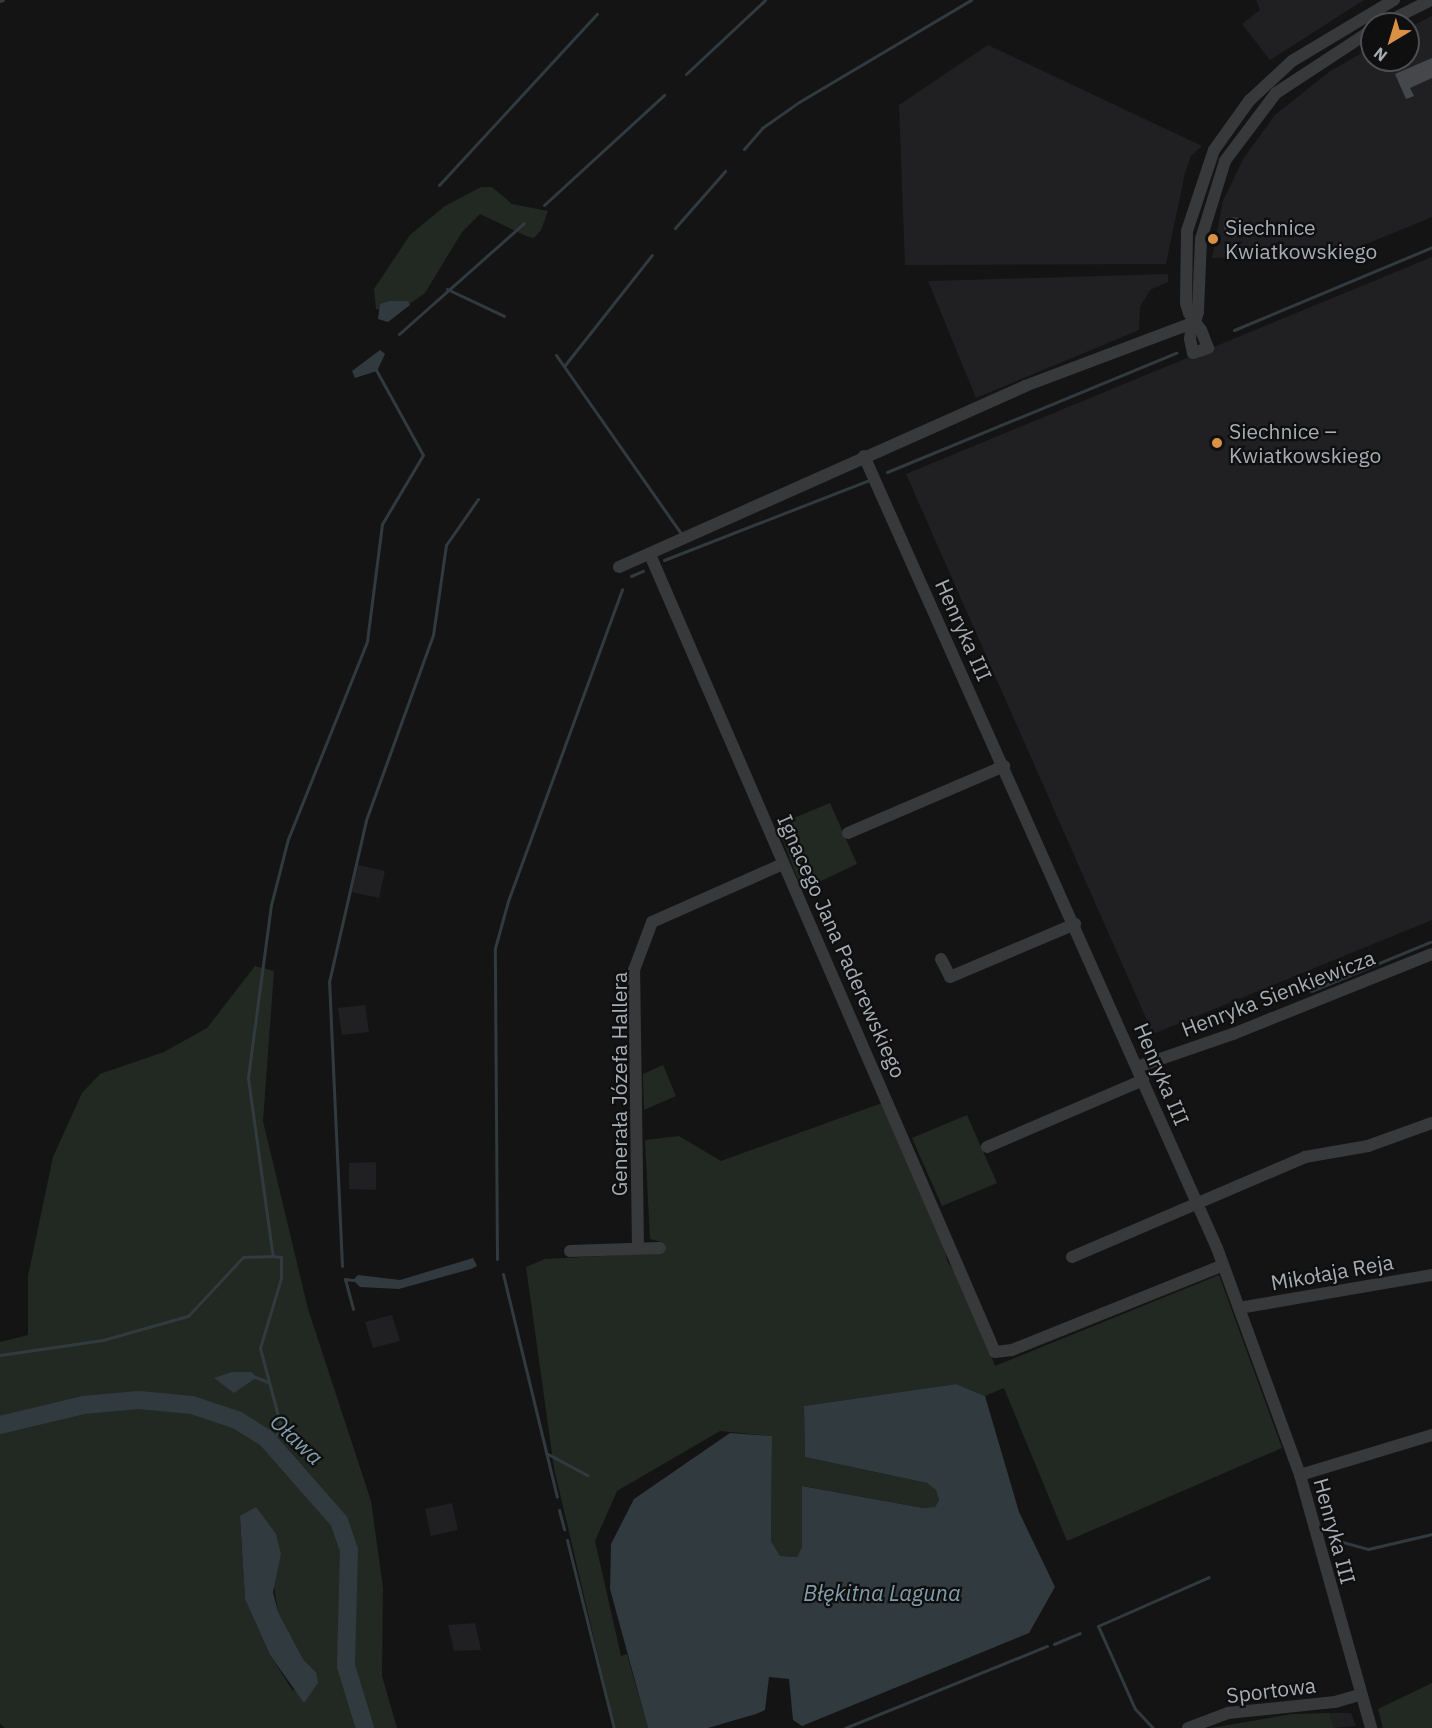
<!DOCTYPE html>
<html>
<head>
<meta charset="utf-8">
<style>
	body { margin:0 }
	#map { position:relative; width:1432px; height:1728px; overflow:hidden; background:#141415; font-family:"IBM Plex Sans",sans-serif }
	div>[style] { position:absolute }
	.built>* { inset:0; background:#202022 }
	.green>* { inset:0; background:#222922 }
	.water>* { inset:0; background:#313a3e }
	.round { border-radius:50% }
	.stream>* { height:3px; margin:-1.5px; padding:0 1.5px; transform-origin:1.5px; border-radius:1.5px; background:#313a3e }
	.river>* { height:18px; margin:-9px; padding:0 9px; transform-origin:9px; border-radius:9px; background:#313a3e }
	.building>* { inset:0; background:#46474a }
	.minor>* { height:12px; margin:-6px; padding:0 6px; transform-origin:6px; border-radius:6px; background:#37393b }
	.dots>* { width:16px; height:16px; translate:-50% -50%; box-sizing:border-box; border:3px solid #0f0f10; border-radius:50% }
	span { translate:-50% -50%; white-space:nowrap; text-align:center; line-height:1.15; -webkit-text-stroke:4.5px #0f0f10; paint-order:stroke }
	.poi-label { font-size:21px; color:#a7adb4 }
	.left { translate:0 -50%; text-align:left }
	.street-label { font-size:21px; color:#a7adb4 }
	.water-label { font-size:22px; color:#829eab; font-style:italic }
	.north { position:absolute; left:1360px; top:12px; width:60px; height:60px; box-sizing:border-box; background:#0f0f10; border:2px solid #4c4e52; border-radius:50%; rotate:218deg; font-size:16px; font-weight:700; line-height:24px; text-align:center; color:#a7adb4 }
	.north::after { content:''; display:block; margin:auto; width:21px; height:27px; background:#da9146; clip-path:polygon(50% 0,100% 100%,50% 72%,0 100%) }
</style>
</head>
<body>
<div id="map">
	<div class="built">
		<i style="clip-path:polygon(1256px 0,1364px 0,1270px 60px,1242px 24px,1260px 10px)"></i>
		<i style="clip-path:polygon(1432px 16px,1432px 217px,1342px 254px,1212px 258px,1223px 201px,1243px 159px,1275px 115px,1329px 72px,1372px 47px,1372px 60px,1408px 60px,1408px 28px)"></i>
		<i style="clip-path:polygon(988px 45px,1202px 146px,1191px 156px,1185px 173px,1166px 264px,905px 265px,899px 105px)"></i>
		<i style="clip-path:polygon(1432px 257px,1432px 920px,1153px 1034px,906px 474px)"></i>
		<i style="clip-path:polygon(1168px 274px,1168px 282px,1150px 290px,1140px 307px,1139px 330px,976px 398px,928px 281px)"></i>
		<i style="clip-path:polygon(358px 865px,385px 871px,379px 898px,352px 892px)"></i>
		<i style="clip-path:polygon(365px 1005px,369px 1032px,342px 1035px,338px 1008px)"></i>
		<i style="clip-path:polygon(376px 1162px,376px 1190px,349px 1189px,349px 1163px)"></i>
		<i style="clip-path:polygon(392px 1315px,400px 1341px,373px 1348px,365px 1322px)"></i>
		<i style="clip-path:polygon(452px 1503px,458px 1530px,431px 1536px,425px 1509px)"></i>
		<i style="clip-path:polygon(475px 1623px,481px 1650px,454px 1651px,448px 1625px)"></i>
		<i style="clip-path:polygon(1329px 1713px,1351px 1713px,1356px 1726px,1334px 1728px)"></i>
	</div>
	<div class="green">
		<i style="clip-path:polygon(481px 187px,492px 187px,512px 204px,548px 211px,541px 230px,534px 238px,526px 236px,480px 214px,462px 232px,425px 293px,398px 312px,376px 309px,374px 289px,410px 235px,445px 206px)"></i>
		<i style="clip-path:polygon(830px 803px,857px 864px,802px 890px,777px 825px)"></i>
		<i style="clip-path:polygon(evenodd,255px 966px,274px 971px,263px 1121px,308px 1309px,371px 1501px,383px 1588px,382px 1676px,397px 1728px,5px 1728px,0 1724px,0 1342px,28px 1335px,28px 1276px,53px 1157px,82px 1093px,100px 1074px,164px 1052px,207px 1028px,255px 966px,240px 1516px,281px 1554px,273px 1580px,278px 1612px,303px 1659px,316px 1672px,293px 1691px,270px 1655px,245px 1599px,240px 1516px)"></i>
		<i style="clip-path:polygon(663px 1065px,676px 1096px,644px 1110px,643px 1074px)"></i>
		<i style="clip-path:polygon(885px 1102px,940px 1223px,947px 1261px,961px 1280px,995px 1366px,1219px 1275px,1282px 1448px,1067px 1541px,1004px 1388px,985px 1396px,956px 1384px,804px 1406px,805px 1457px,927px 1483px,936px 1490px,939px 1500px,935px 1507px,923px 1508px,803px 1486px,802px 1548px,797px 1557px,780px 1556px,771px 1541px,772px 1436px,720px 1431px,617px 1491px,595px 1541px,621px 1656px,627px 1654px,648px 1728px,615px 1728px,554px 1468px,526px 1267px,545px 1259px,661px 1253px,661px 1242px,650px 1239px,645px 1140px,679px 1136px,721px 1161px)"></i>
		<i style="clip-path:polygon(967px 1115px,997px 1183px,942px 1206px,912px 1138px)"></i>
		<i style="clip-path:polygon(1432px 1683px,1432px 1728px,1383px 1728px,1378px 1709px)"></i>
		<i style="clip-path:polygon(1329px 1713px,1334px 1728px,1211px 1728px,1292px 1714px)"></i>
	</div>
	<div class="water">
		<i class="round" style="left:1224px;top:217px;width:20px;height:20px"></i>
		<i style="clip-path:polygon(390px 301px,408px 301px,410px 305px,388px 322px,378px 319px,380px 304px)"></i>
		<i style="clip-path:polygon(380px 350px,385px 354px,377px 371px,355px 378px,352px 371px)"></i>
		<i style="clip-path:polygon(473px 1258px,477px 1266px,471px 1269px,399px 1289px,360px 1287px,353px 1280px,358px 1275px,400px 1280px)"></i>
		<i style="clip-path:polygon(232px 1372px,251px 1372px,257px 1377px,234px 1393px,214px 1378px)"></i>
		<i style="clip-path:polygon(956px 1384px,985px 1396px,1019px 1512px,1055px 1587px,1029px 1633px,802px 1726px,793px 1720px,789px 1679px,769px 1677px,765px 1710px,756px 1714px,708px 1728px,648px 1728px,610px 1589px,611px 1544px,634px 1499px,730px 1433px,772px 1436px,771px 1541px,780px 1556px,797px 1557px,802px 1547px,802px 1486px,923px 1508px,935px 1507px,939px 1500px,936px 1490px,927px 1483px,805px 1457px,804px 1406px)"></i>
		<i style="clip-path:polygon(256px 1507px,276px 1534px,281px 1554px,273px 1592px,278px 1612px,303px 1659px,316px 1672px,318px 1683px,304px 1703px,270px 1655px,245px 1599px,240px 1516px)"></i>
	</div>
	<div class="stream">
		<i style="left:0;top:1px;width:3px;rotate:-18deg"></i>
		<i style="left:686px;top:74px;width:108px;rotate:-43.1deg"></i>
		<i style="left:744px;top:149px;width:28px;rotate:-49deg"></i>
		<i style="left:762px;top:128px;width:45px;rotate:-35.1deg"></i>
		<i style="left:799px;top:102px;width:200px;rotate:-30.7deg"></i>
		<i style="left:439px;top:185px;width:233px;rotate:-47.3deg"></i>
		<i style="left:544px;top:205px;width:163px;rotate:-42.5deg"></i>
		<i style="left:675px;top:228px;width:76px;rotate:-48.7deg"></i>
		<i style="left:447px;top:289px;width:63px;rotate:25.3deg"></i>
		<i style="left:1234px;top:330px;width:215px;rotate:-22.7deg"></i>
		<i style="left:399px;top:334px;width:167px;rotate:-41.6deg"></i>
		<i style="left:556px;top:355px;width:220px;rotate:55deg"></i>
		<i style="left:565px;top:365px;width:140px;rotate:-51.7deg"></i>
		<i style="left:887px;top:472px;width:313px;rotate:-22.4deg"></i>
		<i style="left:664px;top:560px;width:220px;rotate:-21.3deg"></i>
		<i style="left:631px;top:576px;width:13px;rotate:-23deg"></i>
		<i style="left:1311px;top:991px;width:129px;rotate:-22.4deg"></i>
		<i style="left:497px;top:1259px;width:311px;rotate:-90.4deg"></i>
		<i style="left:495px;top:948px;width:49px;rotate:-74.5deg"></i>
		<i style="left:508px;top:901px;width:332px;rotate:-69.9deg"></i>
		<i style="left:342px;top:1266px;width:284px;rotate:-92.6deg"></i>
		<i style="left:329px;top:982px;width:166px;rotate:-77.1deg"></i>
		<i style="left:366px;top:820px;width:197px;rotate:-70.1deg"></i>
		<i style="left:433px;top:635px;width:91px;rotate:-81.8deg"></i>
		<i style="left:446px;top:545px;width:56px;rotate:-55.2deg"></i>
		<i style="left:503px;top:1274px;width:229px;rotate:76.4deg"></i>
		<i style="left:353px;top:1280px;width:8px;rotate:-173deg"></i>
		<i style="left:345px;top:1279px;width:31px;rotate:75deg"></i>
		<i style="left:0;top:1355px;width:104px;rotate:-8.3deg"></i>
		<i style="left:103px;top:1340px;width:88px;rotate:-15.8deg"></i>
		<i style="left:188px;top:1316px;width:81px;rotate:-47deg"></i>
		<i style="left:243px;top:1257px;width:30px;rotate:-2deg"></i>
		<i style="left:255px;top:1377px;width:14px;rotate:21deg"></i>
		<i style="left:271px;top:1443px;width:19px;rotate:-58deg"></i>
		<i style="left:281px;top:1427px;width:82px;rotate:-104.9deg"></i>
		<i style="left:260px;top:1348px;width:73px;rotate:-73.3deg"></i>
		<i style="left:281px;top:1278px;width:21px;rotate:-90deg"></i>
		<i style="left:281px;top:1257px;width:8px;rotate:-173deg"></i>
		<i style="left:273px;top:1256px;width:5px;rotate:-101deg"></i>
		<i style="left:272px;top:1251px;width:176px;rotate:-97.9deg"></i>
		<i style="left:248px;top:1077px;width:174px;rotate:-82.4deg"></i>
		<i style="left:271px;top:905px;width:68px;rotate:-75.6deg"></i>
		<i style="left:288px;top:839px;width:213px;rotate:-68.2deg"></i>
		<i style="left:367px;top:641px;width:118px;rotate:-82.7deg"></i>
		<i style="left:382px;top:524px;width:80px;rotate:-59.3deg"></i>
		<i style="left:423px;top:455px;width:99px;rotate:-118.9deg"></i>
		<i style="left:546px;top:1453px;width:47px;rotate:28.2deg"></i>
		<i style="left:559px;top:1510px;width:20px;rotate:75deg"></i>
		<i style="left:1328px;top:1538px;width:41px;rotate:15.4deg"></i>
		<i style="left:1368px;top:1549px;width:66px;rotate:-13.2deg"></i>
		<i style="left:567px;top:1540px;width:194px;rotate:76deg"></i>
		<i style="left:1054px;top:1644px;width:28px;rotate:-23deg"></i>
		<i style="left:845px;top:1728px;width:218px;rotate:-22.1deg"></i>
		<i style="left:1153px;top:1728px;width:26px;rotate:-133deg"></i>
		<i style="left:1135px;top:1709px;width:91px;rotate:-114deg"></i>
		<i style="left:1098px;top:1626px;width:121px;rotate:-23.8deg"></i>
	</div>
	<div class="river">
		<i style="left:0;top:1425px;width:85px;rotate:-13.5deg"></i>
		<i style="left:83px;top:1405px;width:56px;rotate:-5.1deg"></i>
		<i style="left:139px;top:1400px;width:53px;rotate:5.4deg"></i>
		<i style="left:192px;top:1405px;width:47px;rotate:18.4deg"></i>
		<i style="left:237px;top:1420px;width:34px;rotate:32deg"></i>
		<i style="left:266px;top:1438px;width:111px;rotate:48.7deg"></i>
		<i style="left:339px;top:1521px;width:31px;rotate:71deg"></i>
		<i style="left:349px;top:1550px;width:116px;rotate:91.5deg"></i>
		<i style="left:346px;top:1666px;width:65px;rotate:73deg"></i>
	</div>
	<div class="building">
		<i style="clip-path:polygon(1432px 58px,1432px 78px,1410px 88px,1414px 96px,1406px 99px,1395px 74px)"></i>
	</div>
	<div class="minor">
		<i style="left:1383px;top:24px;width:54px;rotate:-26.6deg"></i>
		<i style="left:1372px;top:30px;width:115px;rotate:146.7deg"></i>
		<i style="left:1276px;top:93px;width:85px;rotate:126.9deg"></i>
		<i style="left:1225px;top:161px;width:82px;rotate:107.1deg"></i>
		<i style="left:1201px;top:239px;width:73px;rotate:92.4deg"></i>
		<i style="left:1198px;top:312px;width:10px;rotate:107deg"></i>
		<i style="left:1195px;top:322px;width:10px;rotate:114deg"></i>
		<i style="left:1191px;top:331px;width:8px;rotate:97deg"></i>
		<i style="left:1190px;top:339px;width:14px;rotate:78deg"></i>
		<i style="left:1193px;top:353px;width:16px;rotate:-18deg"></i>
		<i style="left:1208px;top:348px;width:19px;rotate:-111deg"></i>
		<i style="left:1201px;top:330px;width:10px;rotate:-127deg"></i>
		<i style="left:1195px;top:322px;width:11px;rotate:-124deg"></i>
		<i style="left:1189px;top:313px;width:10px;rotate:-107deg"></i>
		<i style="left:1186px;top:303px;width:72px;rotate:-89.2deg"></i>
		<i style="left:1187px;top:231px;width:85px;rotate:-71.6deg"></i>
		<i style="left:1214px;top:150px;width:60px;rotate:-54.5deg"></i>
		<i style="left:1249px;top:101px;width:59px;rotate:-42.9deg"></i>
		<i style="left:1292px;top:61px;width:119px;rotate:-30.9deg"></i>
		<i style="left:864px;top:456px;width:867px;rotate:65.98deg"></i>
		<i style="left:1217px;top:1248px;width:242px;rotate:69.9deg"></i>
		<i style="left:1300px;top:1475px;width:263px;rotate:74.3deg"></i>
		<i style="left:651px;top:557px;width:866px;rotate:66.6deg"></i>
		<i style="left:995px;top:1352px;width:17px;rotate:-7deg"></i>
		<i style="left:1012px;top:1350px;width:227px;rotate:-21.9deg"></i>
		<i style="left:619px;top:567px;width:445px;rotate:-24deg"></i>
		<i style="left:1025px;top:386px;width:182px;rotate:-20.6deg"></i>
		<i style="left:848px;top:833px;width:170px;rotate:-23.2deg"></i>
		<i style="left:941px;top:959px;width:20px;rotate:63deg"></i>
		<i style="left:950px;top:977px;width:136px;rotate:-23deg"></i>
		<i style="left:1137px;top:1067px;width:102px;rotate:-19deg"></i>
		<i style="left:1233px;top:1034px;width:214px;rotate:-21.9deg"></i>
		<i style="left:987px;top:1147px;width:170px;rotate:-23.2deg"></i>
		<i style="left:638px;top:1248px;width:278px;rotate:-90.8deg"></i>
		<i style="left:634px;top:970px;width:51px;rotate:-69.4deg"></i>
		<i style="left:652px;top:922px;width:143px;rotate:-23.9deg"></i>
		<i style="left:570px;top:1251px;width:90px;rotate:-1.9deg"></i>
		<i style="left:1072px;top:1257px;width:254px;rotate:-23.2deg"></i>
		<i style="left:1305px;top:1157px;width:64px;rotate:-9.9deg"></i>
		<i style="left:1368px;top:1146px;width:68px;rotate:-19.8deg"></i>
		<i style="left:1239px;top:1308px;width:196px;rotate:-9.7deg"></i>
		<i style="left:1300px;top:1475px;width:138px;rotate:-16.9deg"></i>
		<i style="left:1188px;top:1728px;width:43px;rotate:-20.6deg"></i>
		<i style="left:1228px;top:1713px;width:108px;rotate:-5.9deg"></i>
		<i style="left:1335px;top:1702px;width:26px;rotate:-16deg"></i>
	</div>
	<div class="dots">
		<i style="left:1213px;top:239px;background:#da9146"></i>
		<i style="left:1217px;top:443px;background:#da9146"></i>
	</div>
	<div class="poi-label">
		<span class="left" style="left:1225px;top:239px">Siechnice<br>Kwiatkowskiego</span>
		<span class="left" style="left:1229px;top:443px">Siechnice –<br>Kwiatkowskiego</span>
	</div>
	<div class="street-label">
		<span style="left:964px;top:630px;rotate:66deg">Henryka III</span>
		<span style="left:842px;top:946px;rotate:66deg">Ignacego Jana Paderewskiego</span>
		<span style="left:1278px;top:993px;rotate:-21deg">Henryka Sienkiewicza</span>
		<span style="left:1162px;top:1074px;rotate:67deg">Henryka III</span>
		<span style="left:619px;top:1084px;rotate:-90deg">Generała Józefa Hallera</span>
		<span style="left:1332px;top:1272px;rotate:-10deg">Mikołaja Reja</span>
		<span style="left:1335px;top:1531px;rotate:75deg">Henryka III</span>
		<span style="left:1271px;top:1690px;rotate:-7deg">Sportowa</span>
	</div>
	<div class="water-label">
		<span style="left:297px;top:1439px;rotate:43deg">Oława</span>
		<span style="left:882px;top:1593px">Błękitna Laguna</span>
	</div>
	<div class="north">N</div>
</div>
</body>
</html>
